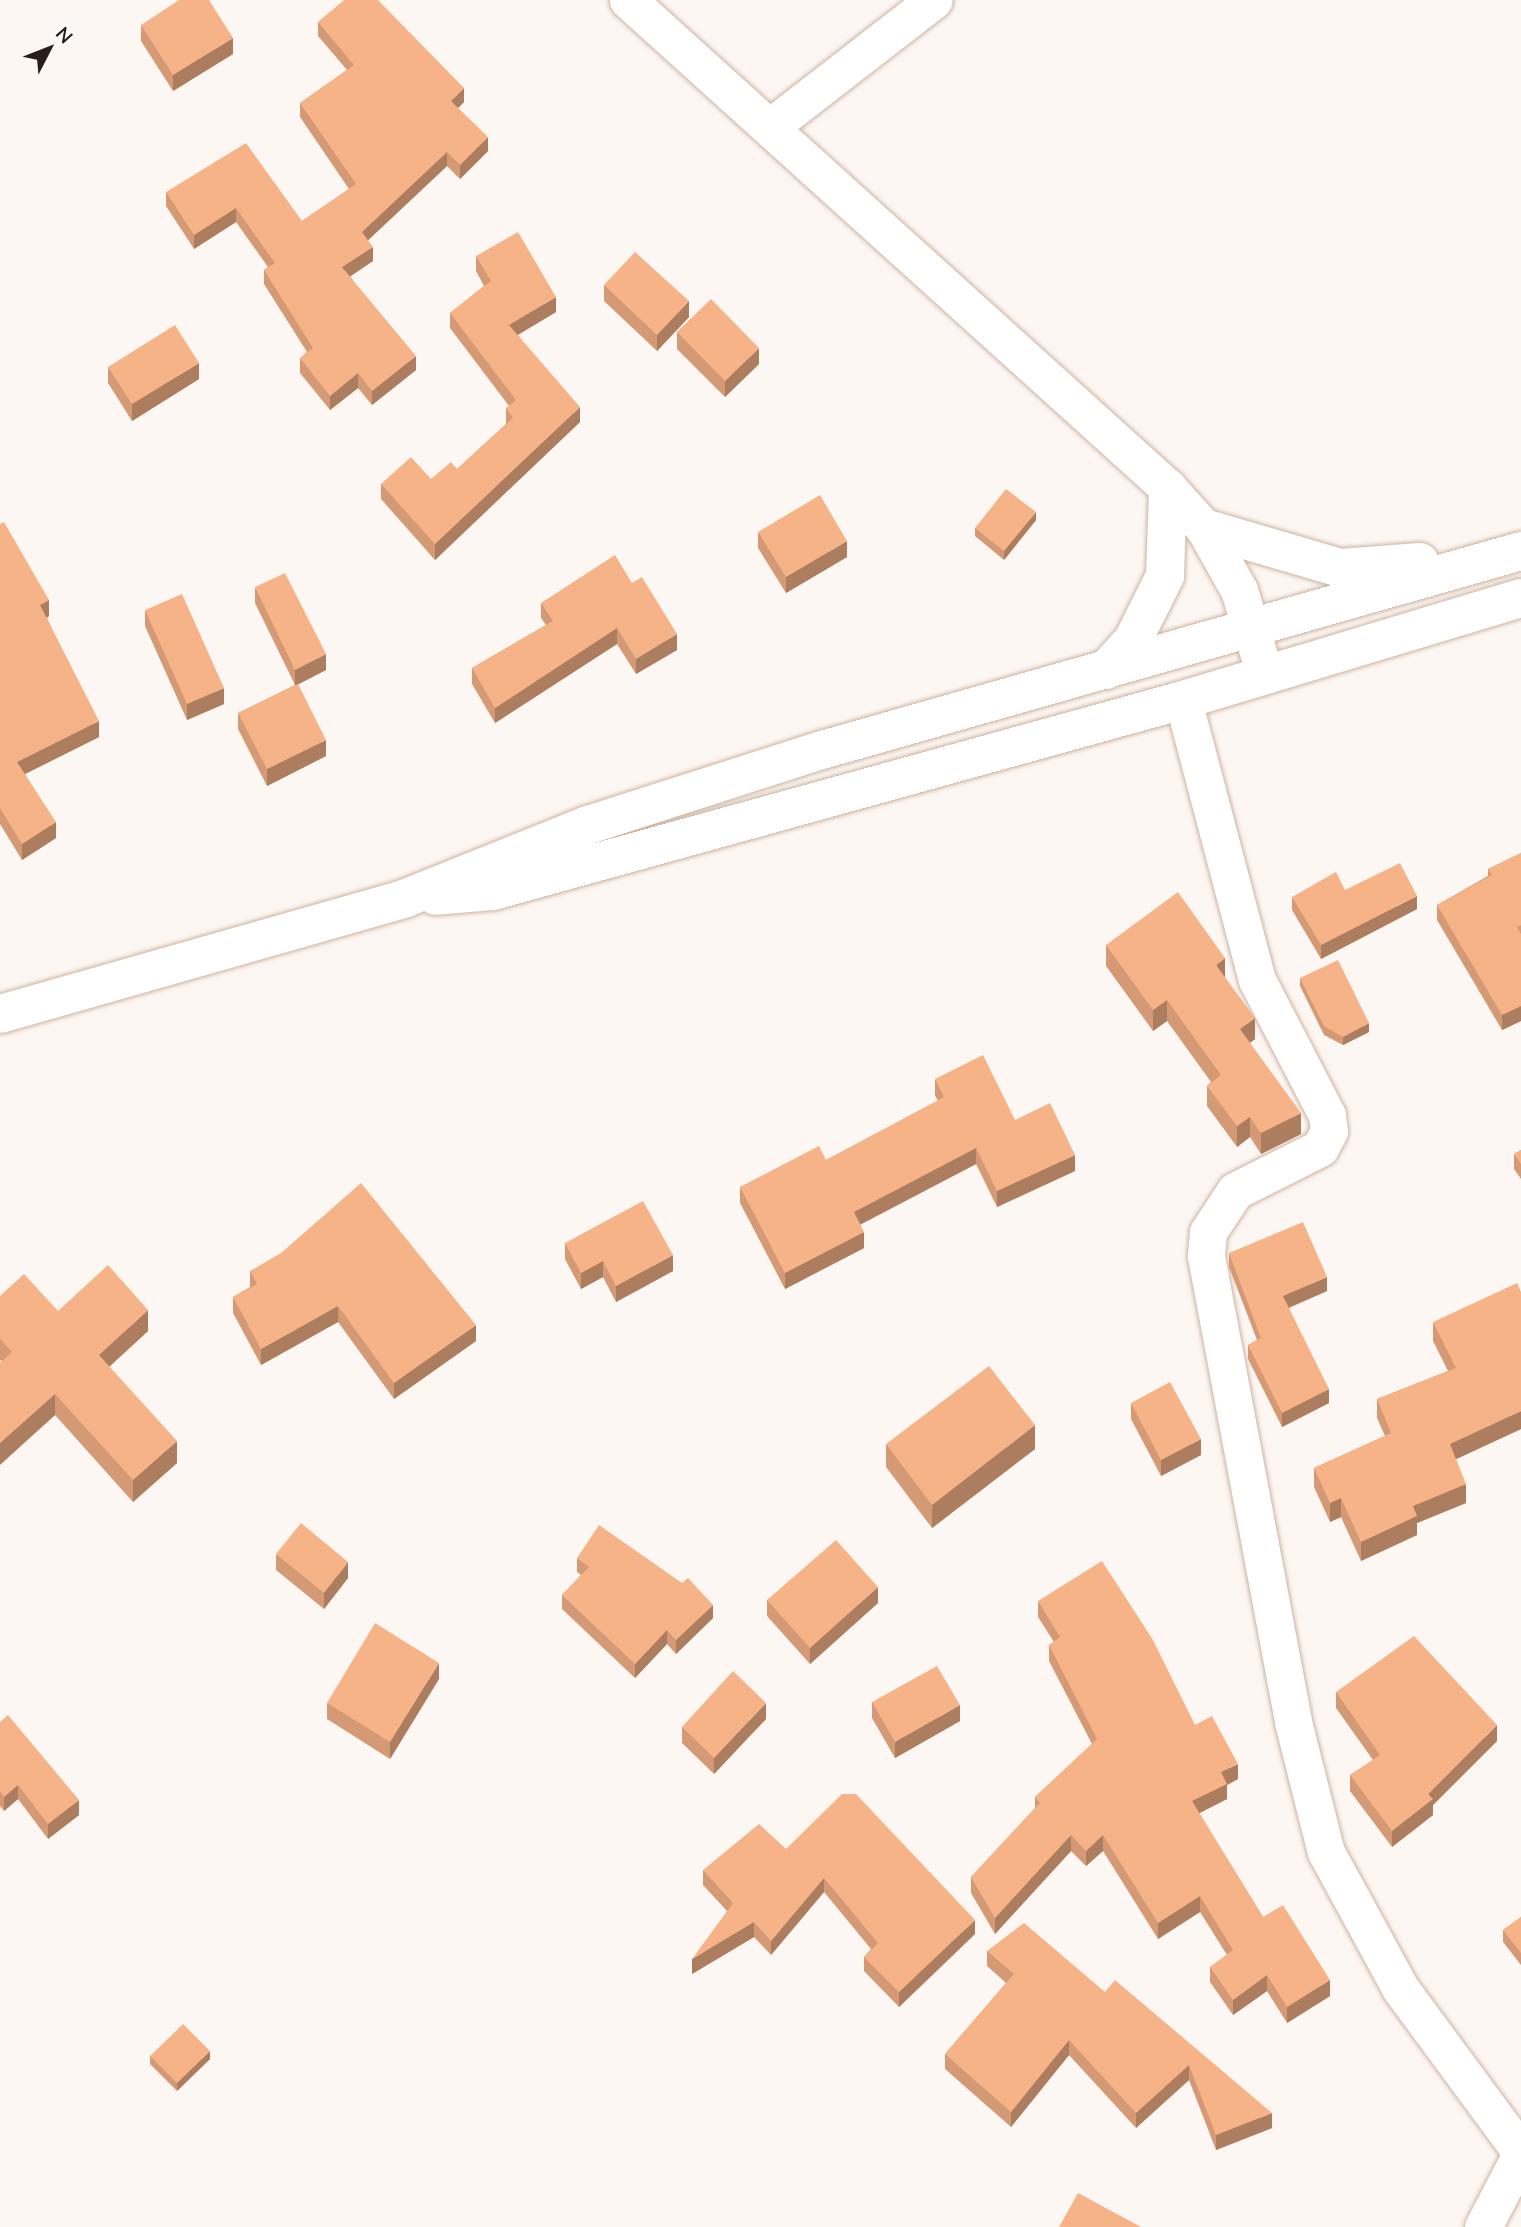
<!DOCTYPE html>
<html>
<head>
<meta charset="utf-8">
<style>
	body { margin:0 }
	#map { position:relative; width:1521px; height:2227px; overflow:hidden; background:#fdf7f3; font-family:Mulish,sans-serif }
	div>[style] { position:absolute }
	.roads { filter:drop-shadow(0 0 2px #cdb3a0) drop-shadow(0 0 2px #cdb3a0) }
	.street>* { height:37px; margin:-18.5px; padding:0 18.5px; transform-origin:18.5px; border-radius:18.5px; background:#fff }
	.highway>* { height:38px; margin:-19px; padding:0 19px; transform-origin:19px; border-radius:19px; background:#fff }
	.wall>* { inset:0; background:#d49a75 }
	.shaded-wall>* { inset:0; background:#ac7d5f }
	.building>* { inset:0; background:#f6b388 }
	span { translate:-50% -50%; white-space:nowrap; text-align:center; line-height:1.15; -webkit-text-stroke:5px #fff; paint-order:stroke }
	.north { position:absolute; left:14px; top:14px; width:70px; height:70px; -webkit-text-stroke:5px #fff; paint-order:stroke; rotate:48deg; font-size:19px; font-weight:700; line-height:28px; text-align:center; color:#291f18 }
	.north::after { content:''; display:block; margin:auto; width:24px; height:32px; background:#291f18; clip-path:polygon(50% 0,100% 100%,50% 72%,0 100%) }
</style>
</head>
<body>
<div id="map">
	<div class="roads">
		<div class="street">
			<i style="left:628px;top:0;width:728px;rotate:42.1deg"></i>
			<i style="left:1168px;top:488px;width:54px;rotate:48deg"></i>
			<i style="left:1204px;top:528px;width:71px;rotate:60.6deg"></i>
			<i style="left:1239px;top:590px;width:89px;rotate:73deg"></i>
			<i style="left:770px;top:127px;width:207px;rotate:-37.8deg"></i>
			<i style="left:1183px;top:700px;width:290px;rotate:75.2deg"></i>
			<i style="left:1257px;top:980px;width:152px;rotate:62.6deg"></i>
			<i style="left:1327px;top:1115px;width:16px;rotate:83deg"></i>
			<i style="left:1329px;top:1131px;width:19px;rotate:118deg"></i>
			<i style="left:1320px;top:1148px;width:95px;rotate:153.2deg"></i>
			<i style="left:1235px;top:1191px;width:49px;rotate:123.4deg"></i>
			<i style="left:1208px;top:1232px;width:24px;rotate:95deg"></i>
			<i style="left:1206px;top:1256px;width:474px;rotate:79.4deg"></i>
			<i style="left:1293px;top:1722px;width:134px;rotate:75.8deg"></i>
			<i style="left:1326px;top:1852px;width:155px;rotate:61.4deg"></i>
			<i style="left:1400px;top:1988px;width:204px;rotate:53.6deg"></i>
			<i style="left:1483px;top:2227px;width:82px;rotate:-62.5deg"></i>
		</div>
		<div class="highway">
			<i style="left:1204px;top:528px;width:142px;rotate:16.4deg"></i>
			<i style="left:1340px;top:568px;width:80px;rotate:-4.3deg"></i>
			<i style="left:1106px;top:670px;width:40px;rotate:-48deg"></i>
			<i style="left:1133px;top:640px;width:72px;rotate:-63.4deg"></i>
			<i style="left:1165px;top:576px;width:88px;rotate:-88deg"></i>
			<i style="left:436px;top:896px;width:57px;rotate:-5deg"></i>
			<i style="left:493px;top:891px;width:716px;rotate:-15.47deg"></i>
			<i style="left:1183px;top:700px;width:353px;rotate:-16.8deg"></i>
			<i style="left:0;top:1014px;width:422px;rotate:-15.9deg"></i>
			<i style="left:406px;top:898px;width:196px;rotate:-21.9deg"></i>
			<i style="left:588px;top:825px;width:246px;rotate:-17.8deg"></i>
			<i style="left:822px;top:750px;width:727px;rotate:-15.89deg"></i>
		</div>
	</div>
	<div class="wall">
		<i style="clip-path:polygon(318px 22px,464px 102px,458px 108px,488px 151px,460px 179px,447px 166px,368px 240px,373px 261px,350px 276px,416px 370px,372px 405px,358px 388px,330px 410px,300px 373px,300px 358px,307px 352px,264px 284px,264px 270px,268px 267px,236px 222px,194px 249px,166px 206px,166px 192px,302px 221px,349px 189px,300px 117px,300px 103px,347px 70px,318px 36px)"></i>
		<i style="clip-path:polygon(141px 25px,233px 54px,173px 91px,141px 41px)"></i>
		<i style="clip-path:polygon(476px 256px,556px 312px,518px 335px,580px 422px,435px 560px,381px 499px,381px 484px,431px 479px,457px 469px,506px 424px,506px 408px,509px 406px,450px 328px,450px 313px,484px 286px,476px 271px)"></i>
		<i style="clip-path:polygon(604px 285px,689px 317px,657px 351px,604px 301px)"></i>
		<i style="clip-path:polygon(677px 332px,759px 364px,725px 397px,677px 349px)"></i>
		<i style="clip-path:polygon(108px 367px,199px 379px,132px 421px,108px 383px)"></i>
		<i style="clip-path:polygon(1036px 520px,1004px 560px,975px 536px,975px 528px)"></i>
		<i style="clip-path:polygon(0 524px,49px 616px,47px 618px,99px 737px,25px 774px,56px 838px,22px 860px,0 824px)"></i>
		<i style="clip-path:polygon(758px 532px,847px 557px,786px 593px,758px 548px)"></i>
		<i style="clip-path:polygon(632px 583px,677px 650px,636px 674px,617px 644px,495px 723px,472px 684px,472px 668px,546px 625px,541px 618px,541px 603px)"></i>
		<i style="clip-path:polygon(255px 587px,326px 670px,298px 684px,326px 756px,267px 786px,238px 729px,238px 713px,295px 685px,255px 603px)"></i>
		<i style="clip-path:polygon(145px 610px,224px 704px,187px 720px,145px 626px)"></i>
		<i style="clip-path:polygon(1521px 853px,1521px 1021px,1502px 1030px,1437px 920px,1437px 905px,1488px 876px,1488px 869px)"></i>
		<i style="clip-path:polygon(1292px 897px,1417px 909px,1321px 959px,1292px 910px)"></i>
		<i style="clip-path:polygon(1106px 945px,1225px 978px,1255px 1039px,1250px 1043px,1301px 1134px,1261px 1154px,1250px 1137px,1237px 1147px,1207px 1106px,1207px 1086px,1211px 1082px,1167px 1021px,1153px 1031px,1106px 966px)"></i>
		<i style="clip-path:polygon(1300px 978px,1369px 1032px,1343px 1045px,1324px 1035px,1300px 986px)"></i>
		<i style="clip-path:polygon(935px 1079px,1015px 1120px,1075px 1171px,997px 1207px,976px 1164px,860px 1224px,864px 1248px,785px 1289px,740px 1203px,740px 1187px,826px 1160px,938px 1101px,935px 1095px)"></i>
		<i style="clip-path:polygon(1521px 1150px,1521px 1179px,1514px 1169px,1514px 1154px)"></i>
		<i style="clip-path:polygon(565px 1243px,673px 1271px,616px 1302px,603px 1277px,581px 1289px,565px 1259px)"></i>
		<i style="clip-path:polygon(1229px 1253px,1327px 1291px,1289px 1308px,1329px 1403px,1282px 1427px,1248px 1359px,1248px 1345px,1257px 1340px,1229px 1267px)"></i>
		<i style="clip-path:polygon(250px 1271px,476px 1341px,394px 1399px,338px 1322px,261px 1365px,233px 1313px,233px 1297px,250px 1287px)"></i>
		<i style="clip-path:polygon(0 1296px,58px 1311px,148px 1331px,109px 1367px,177px 1463px,133px 1502px,55px 1415px,0 1464px,0 1363px,2px 1361px,0 1360px)"></i>
		<i style="clip-path:polygon(1433px 1322px,1521px 1429px,1456px 1459px,1466px 1503px,1417px 1523px,1417px 1535px,1361px 1561px,1341px 1517px,1330px 1522px,1314px 1487px,1314px 1468px,1385px 1436px,1377px 1418px,1377px 1399px,1448px 1371px,1433px 1341px)"></i>
		<i style="clip-path:polygon(1131px 1403px,1201px 1455px,1161px 1476px,1131px 1419px)"></i>
		<i style="clip-path:polygon(886px 1444px,1035px 1449px,932px 1528px,886px 1467px)"></i>
		<i style="clip-path:polygon(276px 1554px,348px 1578px,324px 1609px,276px 1570px)"></i>
		<i style="clip-path:polygon(577px 1558px,713px 1618px,676px 1654px,667px 1644px,635px 1678px,562px 1609px,562px 1595px,581px 1575px,577px 1572px)"></i>
		<i style="clip-path:polygon(767px 1600px,878px 1603px,810px 1664px,767px 1616px)"></i>
		<i style="clip-path:polygon(1038px 1601px,1195px 1725px,1238px 1779px,1227px 1785px,1227px 1799px,1199px 1813px,1263px 1917px,1330px 1996px,1287px 2023px,1267px 1991px,1233px 2015px,1210px 1982px,1210px 1967px,1227px 1955px,1200px 1912px,1158px 1939px,1103px 1851px,1086px 1866px,1071px 1851px,995px 1934px,971px 1893px,971px 1877px,1035px 1808px,1035px 1797px,1092px 1744px,1049px 1661px,1049px 1645px,1054px 1642px,1038px 1617px)"></i>
		<i style="clip-path:polygon(439px 1679px,390px 1759px,327px 1719px,327px 1703px)"></i>
		<i style="clip-path:polygon(1336px 1692px,1497px 1741px,1433px 1805px,1433px 1815px,1392px 1847px,1350px 1791px,1350px 1775px,1373px 1760px,1336px 1708px)"></i>
		<i style="clip-path:polygon(872px 1702px,960px 1721px,895px 1758px,872px 1718px)"></i>
		<i style="clip-path:polygon(766px 1719px,714px 1774px,682px 1743px,682px 1727px)"></i>
		<i style="clip-path:polygon(0 1722px,79px 1815px,48px 1839px,18px 1799px,4px 1811px,0 1806px)"></i>
		<i style="clip-path:polygon(786px 1849px,975px 1934px,899px 2007px,864px 1971px,864px 1957px,871px 1949px,824px 1892px,771px 1955px,754px 1937px,692px 1974px,727px 1911px,703px 1885px,703px 1870px)"></i>
		<i style="clip-path:polygon(1521px 1917px,1521px 1965px,1503px 1942px,1503px 1930px)"></i>
		<i style="clip-path:polygon(987px 1951px,1105px 1992px,1272px 2128px,1216px 2150px,1189px 2080px,1136px 2128px,1069px 2055px,1011px 2127px,945px 2069px,945px 2054px,1006px 1983px,987px 1966px)"></i>
		<i style="clip-path:polygon(150px 2056px,210px 2059px,177px 2091px,150px 2064px)"></i>
	</div>
	<div class="shaded-wall">
		<i style="clip-path:polygon(233px 38px,233px 54px,173px 91px,173px 75px)"></i>
		<i style="clip-path:polygon(464px 88px,464px 102px,451px 115px,451px 101px)"></i>
		<i style="clip-path:polygon(488px 137px,488px 151px,460px 179px,460px 165px)"></i>
		<i style="clip-path:polygon(447px 152px,447px 166px,362px 246px,362px 232px)"></i>
		<i style="clip-path:polygon(236px 208px,236px 222px,194px 249px,194px 235px)"></i>
		<i style="clip-path:polygon(373px 247px,373px 261px,342px 282px,342px 267px)"></i>
		<i style="clip-path:polygon(556px 297px,556px 312px,509px 340px,509px 325px)"></i>
		<i style="clip-path:polygon(689px 301px,689px 317px,657px 351px,657px 335px)"></i>
		<i style="clip-path:polygon(759px 348px,759px 364px,725px 397px,725px 381px)"></i>
		<i style="clip-path:polygon(416px 356px,416px 370px,372px 405px,372px 391px)"></i>
		<i style="clip-path:polygon(199px 363px,199px 379px,132px 421px,132px 404px)"></i>
		<i style="clip-path:polygon(358px 373px,358px 388px,330px 410px,330px 396px)"></i>
		<i style="clip-path:polygon(580px 407px,580px 422px,435px 560px,435px 544px)"></i>
		<i style="clip-path:polygon(1036px 512px,1036px 520px,1004px 560px,1004px 551px)"></i>
		<i style="clip-path:polygon(847px 541px,847px 557px,786px 593px,786px 577px)"></i>
		<i style="clip-path:polygon(49px 600px,49px 616px,40px 621px,40px 605px)"></i>
		<i style="clip-path:polygon(617px 628px,617px 644px,495px 723px,495px 708px)"></i>
		<i style="clip-path:polygon(677px 634px,677px 650px,636px 674px,636px 659px)"></i>
		<i style="clip-path:polygon(326px 654px,326px 670px,295px 686px,295px 670px)"></i>
		<i style="clip-path:polygon(224px 688px,224px 704px,187px 720px,187px 704px)"></i>
		<i style="clip-path:polygon(99px 721px,99px 737px,17px 778px,17px 762px)"></i>
		<i style="clip-path:polygon(326px 740px,326px 756px,267px 786px,267px 769px)"></i>
		<i style="clip-path:polygon(56px 822px,56px 838px,22px 860px,22px 844px)"></i>
		<i style="clip-path:polygon(1417px 896px,1417px 909px,1321px 959px,1321px 945px)"></i>
		<i style="clip-path:polygon(1225px 958px,1225px 979px,1216px 965px)"></i>
		<i style="clip-path:polygon(1167px 1000px,1167px 1021px,1153px 1031px,1153px 1010px)"></i>
		<i style="clip-path:polygon(1521px 1006px,1521px 1021px,1502px 1030px,1502px 1015px)"></i>
		<i style="clip-path:polygon(1255px 1018px,1255px 1039px,1240px 1050px,1240px 1029px)"></i>
		<i style="clip-path:polygon(1369px 1023px,1369px 1032px,1343px 1045px,1343px 1037px)"></i>
		<i style="clip-path:polygon(1301px 1113px,1301px 1134px,1261px 1154px,1261px 1133px)"></i>
		<i style="clip-path:polygon(1250px 1117px,1250px 1137px,1237px 1147px,1237px 1126px)"></i>
		<i style="clip-path:polygon(976px 1148px,976px 1164px,854px 1228px,854px 1212px)"></i>
		<i style="clip-path:polygon(1075px 1155px,1075px 1171px,997px 1207px,997px 1191px)"></i>
		<i style="clip-path:polygon(864px 1232px,864px 1248px,785px 1289px,785px 1273px)"></i>
		<i style="clip-path:polygon(673px 1255px,673px 1271px,616px 1302px,616px 1286px)"></i>
		<i style="clip-path:polygon(603px 1261px,603px 1277px,581px 1289px,581px 1273px)"></i>
		<i style="clip-path:polygon(1327px 1277px,1327px 1291px,1283px 1310px,1283px 1296px)"></i>
		<i style="clip-path:polygon(338px 1306px,338px 1322px,261px 1365px,261px 1349px)"></i>
		<i style="clip-path:polygon(148px 1310px,148px 1331px,99px 1376px,99px 1355px)"></i>
		<i style="clip-path:polygon(476px 1325px,476px 1341px,394px 1399px,394px 1383px)"></i>
		<i style="clip-path:polygon(1329px 1389px,1329px 1403px,1282px 1427px,1282px 1413px)"></i>
		<i style="clip-path:polygon(55px 1394px,55px 1415px,0 1465px,0 1443px)"></i>
		<i style="clip-path:polygon(1521px 1411px,1521px 1429px,1450px 1462px,1450px 1444px)"></i>
		<i style="clip-path:polygon(1035px 1425px,1035px 1449px,932px 1528px,932px 1505px)"></i>
		<i style="clip-path:polygon(1201px 1439px,1201px 1455px,1161px 1476px,1161px 1460px)"></i>
		<i style="clip-path:polygon(177px 1441px,177px 1463px,133px 1502px,133px 1480px)"></i>
		<i style="clip-path:polygon(1466px 1484px,1466px 1503px,1417px 1523px,1417px 1535px,1361px 1561px,1361px 1542px,1413px 1506px)"></i>
		<i style="clip-path:polygon(1341px 1498px,1341px 1517px,1330px 1522px,1330px 1503px)"></i>
		<i style="clip-path:polygon(348px 1562px,348px 1578px,324px 1609px,324px 1593px)"></i>
		<i style="clip-path:polygon(878px 1587px,878px 1603px,810px 1664px,810px 1648px)"></i>
		<i style="clip-path:polygon(713px 1605px,713px 1618px,676px 1654px,676px 1640px)"></i>
		<i style="clip-path:polygon(667px 1630px,667px 1644px,635px 1678px,635px 1664px)"></i>
		<i style="clip-path:polygon(439px 1663px,439px 1679px,390px 1759px,390px 1742px)"></i>
		<i style="clip-path:polygon(766px 1703px,766px 1719px,714px 1774px,714px 1758px)"></i>
		<i style="clip-path:polygon(960px 1705px,960px 1721px,895px 1758px,895px 1742px)"></i>
		<i style="clip-path:polygon(1497px 1725px,1497px 1741px,1433px 1805px,1433px 1815px,1392px 1847px,1392px 1831px)"></i>
		<i style="clip-path:polygon(1238px 1764px,1238px 1779px,1227px 1785px,1227px 1799px,1192px 1817px,1192px 1801px,1221px 1772px)"></i>
		<i style="clip-path:polygon(18px 1785px,18px 1799px,4px 1811px,4px 1797px)"></i>
		<i style="clip-path:polygon(79px 1800px,79px 1815px,48px 1839px,48px 1824px)"></i>
		<i style="clip-path:polygon(1071px 1835px,1071px 1851px,995px 1934px,995px 1918px)"></i>
		<i style="clip-path:polygon(1103px 1835px,1103px 1851px,1086px 1866px,1086px 1851px)"></i>
		<i style="clip-path:polygon(824px 1878px,824px 1892px,771px 1955px,771px 1941px)"></i>
		<i style="clip-path:polygon(1200px 1896px,1200px 1912px,1158px 1939px,1158px 1923px)"></i>
		<i style="clip-path:polygon(975px 1920px,975px 1934px,899px 2007px,899px 1992px)"></i>
		<i style="clip-path:polygon(754px 1922px,754px 1937px,692px 1974px,692px 1959px)"></i>
		<i style="clip-path:polygon(1267px 1975px,1267px 1991px,1233px 2015px,1233px 2000px)"></i>
		<i style="clip-path:polygon(1330px 1980px,1330px 1996px,1287px 2023px,1287px 2007px)"></i>
		<i style="clip-path:polygon(1069px 2040px,1069px 2055px,1011px 2127px,1011px 2112px)"></i>
		<i style="clip-path:polygon(210px 2051px,210px 2059px,177px 2091px,177px 2083px)"></i>
		<i style="clip-path:polygon(1189px 2065px,1189px 2080px,1136px 2128px,1136px 2113px)"></i>
		<i style="clip-path:polygon(1272px 2113px,1272px 2128px,1216px 2150px,1216px 2135px)"></i>
	</div>
	<div class="building">
		<i style="clip-path:polygon(179px 0,209px 0,233px 38px,173px 75px,141px 25px)"></i>
		<i style="clip-path:polygon(344px 0,378px 0,464px 88px,451px 101px,488px 137px,460px 165px,447px 152px,362px 232px,373px 247px,342px 267px,416px 356px,372px 391px,358px 373px,330px 396px,300px 358px,313px 348px,264px 270px,275px 263px,236px 208px,194px 235px,166px 192px,246px 143px,302px 221px,356px 184px,300px 103px,354px 65px,318px 22px)"></i>
		<i style="clip-path:polygon(518px 232px,556px 297px,509px 325px,580px 407px,435px 544px,381px 484px,411px 457px,431px 479px,451px 462px,457px 469px,513px 418px,506px 408px,516px 400px,450px 313px,491px 281px,476px 256px)"></i>
		<i style="clip-path:polygon(635px 252px,689px 301px,657px 335px,604px 285px)"></i>
		<i style="clip-path:polygon(711px 299px,759px 348px,725px 381px,677px 332px)"></i>
		<i style="clip-path:polygon(175px 325px,199px 363px,132px 404px,108px 367px)"></i>
		<i style="clip-path:polygon(1006px 489px,1036px 512px,1004px 551px,975px 528px)"></i>
		<i style="clip-path:polygon(820px 495px,847px 541px,786px 577px,758px 532px)"></i>
		<i style="clip-path:polygon(4px 522px,49px 600px,40px 605px,99px 721px,17px 762px,56px 822px,22px 844px,0 808px,0 524px)"></i>
		<i style="clip-path:polygon(615px 555px,632px 583px,642px 577px,677px 634px,636px 659px,617px 628px,495px 708px,472px 668px,553px 621px,541px 603px)"></i>
		<i style="clip-path:polygon(285px 573px,326px 654px,295px 670px,255px 587px)"></i>
		<i style="clip-path:polygon(182px 594px,224px 688px,187px 704px,145px 610px)"></i>
		<i style="clip-path:polygon(298px 684px,326px 740px,267px 769px,238px 713px)"></i>
		<i style="clip-path:polygon(1521px 853px,1521px 925px,1517px 927px,1521px 934px,1521px 1006px,1502px 1015px,1437px 905px,1492px 875px,1488px 869px)"></i>
		<i style="clip-path:polygon(1400px 863px,1417px 896px,1321px 945px,1292px 897px,1336px 872px,1345px 890px)"></i>
		<i style="clip-path:polygon(1178px 892px,1225px 958px,1216px 965px,1255px 1018px,1240px 1029px,1301px 1113px,1261px 1133px,1250px 1117px,1237px 1126px,1207px 1086px,1221px 1075px,1167px 1000px,1153px 1010px,1106px 945px)"></i>
		<i style="clip-path:polygon(1338px 960px,1369px 1023px,1343px 1037px,1324px 1026px,1300px 978px)"></i>
		<i style="clip-path:polygon(983px 1055px,1015px 1120px,1050px 1103px,1075px 1155px,997px 1191px,976px 1148px,854px 1212px,864px 1232px,785px 1273px,740px 1187px,819px 1146px,826px 1160px,944px 1097px,935px 1079px)"></i>
		<i style="clip-path:polygon(1521px 1150px,1521px 1164px,1514px 1154px)"></i>
		<i style="clip-path:polygon(361px 1183px,476px 1325px,394px 1383px,338px 1306px,261px 1349px,233px 1297px,257px 1284px,250px 1271px,281px 1253px)"></i>
		<i style="clip-path:polygon(643px 1201px,673px 1255px,616px 1286px,603px 1261px,581px 1273px,565px 1243px)"></i>
		<i style="clip-path:polygon(1303px 1222px,1327px 1277px,1283px 1296px,1329px 1389px,1282px 1413px,1248px 1345px,1261px 1338px,1229px 1253px)"></i>
		<i style="clip-path:polygon(108px 1265px,148px 1310px,99px 1355px,177px 1441px,133px 1480px,55px 1394px,0 1443px,0 1363px,12px 1352px,0 1339px,0 1296px,24px 1274px,58px 1311px)"></i>
		<i style="clip-path:polygon(1517px 1283px,1521px 1292px,1521px 1411px,1450px 1444px,1466px 1484px,1413px 1506px,1417px 1516px,1361px 1542px,1341px 1498px,1330px 1503px,1314px 1468px,1391px 1433px,1377px 1399px,1456px 1368px,1433px 1322px)"></i>
		<i style="clip-path:polygon(989px 1366px,1035px 1425px,932px 1505px,886px 1444px)"></i>
		<i style="clip-path:polygon(1170px 1382px,1201px 1439px,1161px 1460px,1131px 1403px)"></i>
		<i style="clip-path:polygon(301px 1523px,348px 1562px,324px 1593px,276px 1554px)"></i>
		<i style="clip-path:polygon(599px 1525px,682px 1583px,688px 1578px,713px 1605px,676px 1640px,667px 1630px,635px 1664px,562px 1595px,589px 1567px,577px 1558px)"></i>
		<i style="clip-path:polygon(836px 1540px,878px 1587px,810px 1648px,767px 1600px)"></i>
		<i style="clip-path:polygon(1102px 1561px,1153px 1640px,1195px 1725px,1212px 1716px,1238px 1764px,1221px 1772px,1227px 1784px,1192px 1801px,1263px 1917px,1283px 1905px,1330px 1980px,1287px 2007px,1267px 1975px,1233px 2000px,1210px 1967px,1233px 1950px,1200px 1896px,1158px 1923px,1103px 1835px,1086px 1851px,1071px 1835px,995px 1918px,971px 1877px,1040px 1803px,1035px 1797px,1097px 1739px,1049px 1645px,1060px 1637px,1038px 1601px)"></i>
		<i style="clip-path:polygon(375px 1623px,439px 1663px,390px 1742px,327px 1703px)"></i>
		<i style="clip-path:polygon(1414px 1636px,1497px 1725px,1428px 1794px,1433px 1799px,1392px 1831px,1350px 1775px,1380px 1755px,1336px 1692px)"></i>
		<i style="clip-path:polygon(937px 1666px,960px 1705px,895px 1742px,872px 1702px)"></i>
		<i style="clip-path:polygon(733px 1671px,766px 1703px,714px 1758px,682px 1727px)"></i>
		<i style="clip-path:polygon(8px 1715px,79px 1800px,48px 1824px,18px 1785px,4px 1797px,0 1791px,0 1722px)"></i>
		<i style="clip-path:polygon(842px 1794px,856px 1794px,975px 1920px,899px 1992px,864px 1957px,878px 1943px,824px 1878px,771px 1941px,754px 1922px,692px 1959px,733px 1903px,703px 1870px,759px 1824px,786px 1849px)"></i>
		<i style="clip-path:polygon(1521px 1917px,1521px 1953px,1503px 1930px)"></i>
		<i style="clip-path:polygon(1024px 1923px,1105px 1992px,1115px 1980px,1272px 2113px,1216px 2135px,1189px 2065px,1136px 2113px,1069px 2040px,1011px 2112px,945px 2054px,1014px 1974px,987px 1951px)"></i>
		<i style="clip-path:polygon(183px 2024px,210px 2051px,177px 2083px,150px 2056px)"></i>
		<i style="clip-path:polygon(1078px 2193px,1141px 2227px,1059px 2227px)"></i>
	</div>
	<div class="north">N</div>
</div>
</body>
</html>
